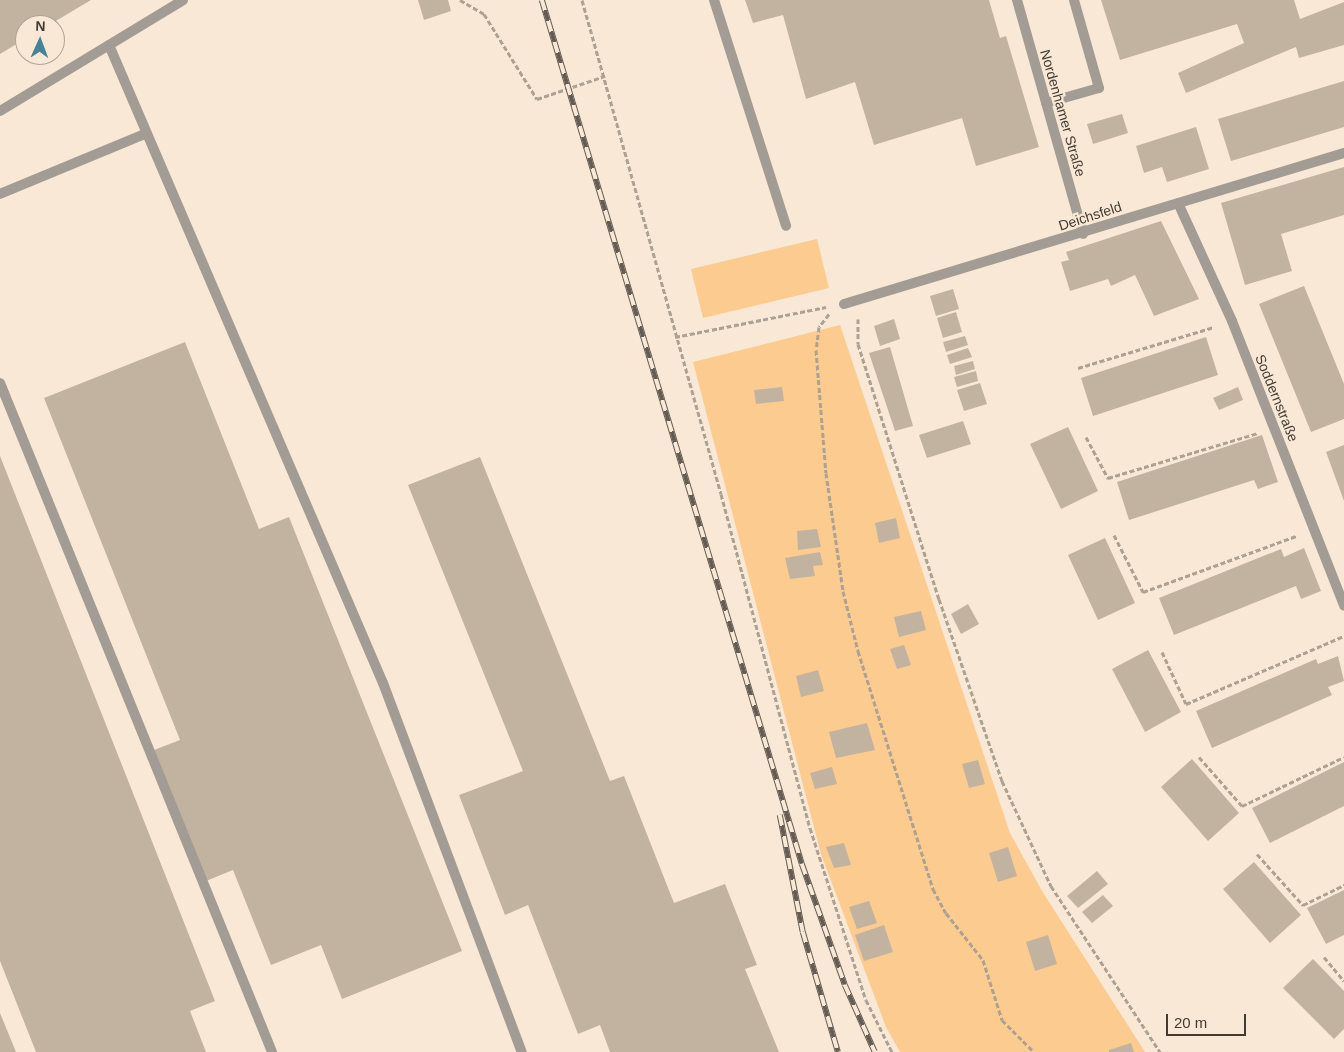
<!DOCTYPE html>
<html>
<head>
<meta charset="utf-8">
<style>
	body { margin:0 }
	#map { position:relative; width:1344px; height:1052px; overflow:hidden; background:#f8e8d5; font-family:Arial,sans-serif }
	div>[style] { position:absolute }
	.green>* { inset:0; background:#fccb8f }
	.building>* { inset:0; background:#c2b3a1 }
	.path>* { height:3px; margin-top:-1.5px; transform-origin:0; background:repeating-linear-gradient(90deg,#ada193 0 5px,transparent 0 7.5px) }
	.service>* { height:10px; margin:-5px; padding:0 5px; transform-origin:5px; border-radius:5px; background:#a39c94 }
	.minor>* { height:10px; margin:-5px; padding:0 5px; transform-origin:5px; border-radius:5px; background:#a39c94 }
	.rail>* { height:5.5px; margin-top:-2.75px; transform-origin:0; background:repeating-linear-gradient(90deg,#f8e8d5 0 11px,#655c53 0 22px); box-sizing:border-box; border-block:1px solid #655c53 }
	span { translate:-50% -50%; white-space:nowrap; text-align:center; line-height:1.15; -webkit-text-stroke:4.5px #f8e8d5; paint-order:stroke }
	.street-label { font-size:14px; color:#423b34 }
	.north { position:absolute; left:15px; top:15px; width:50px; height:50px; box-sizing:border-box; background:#f8e8d5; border:1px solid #afa395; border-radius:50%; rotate:2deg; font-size:14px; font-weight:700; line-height:20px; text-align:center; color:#423b34 }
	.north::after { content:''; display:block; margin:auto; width:18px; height:22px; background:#448398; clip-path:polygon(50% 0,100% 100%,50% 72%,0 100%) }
	.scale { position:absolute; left:1166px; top:1014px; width:80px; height:22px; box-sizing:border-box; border:2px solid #423b34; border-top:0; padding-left:6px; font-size:15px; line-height:18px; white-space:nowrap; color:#423b34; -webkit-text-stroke:4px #f8e8d5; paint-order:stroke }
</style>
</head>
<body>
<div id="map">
	<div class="green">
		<i style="clip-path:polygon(817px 239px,829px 288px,703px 318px,691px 269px)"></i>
		<i style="clip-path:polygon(840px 325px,1010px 833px,1042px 891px,1145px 1052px,900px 1052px,886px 1027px,821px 854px,693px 362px)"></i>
	</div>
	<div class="building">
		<i style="clip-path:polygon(0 0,91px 0,49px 25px,25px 25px,25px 39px,0 54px)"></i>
		<i style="clip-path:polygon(418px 0,448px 0,451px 11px,424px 20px)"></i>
		<i style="clip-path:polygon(745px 0,989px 0,1000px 38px,1006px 36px,1039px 147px,976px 166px,962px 118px,874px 145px,855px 82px,806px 99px,783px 15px,753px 23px)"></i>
		<i style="clip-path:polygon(1101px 0,1294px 0,1300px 19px,1344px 2px,1344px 45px,1299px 58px,1296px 47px,1186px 93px,1178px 73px,1244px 43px,1237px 24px,1120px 60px)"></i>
		<i style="clip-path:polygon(1344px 81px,1344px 127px,1231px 161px,1218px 119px)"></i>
		<i style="clip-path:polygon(1122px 114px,1128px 133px,1093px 144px,1087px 124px)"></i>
		<i style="clip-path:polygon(1196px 127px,1209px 169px,1167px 182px,1162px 167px,1144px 173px,1136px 146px)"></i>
		<i style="clip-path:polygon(1344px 167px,1344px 215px,1281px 234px,1292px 271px,1245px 285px,1221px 203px)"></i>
		<i style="clip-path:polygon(1161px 221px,1199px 299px,1154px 316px,1135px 275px,1111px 286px,1108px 279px,1070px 291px,1061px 262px,1069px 260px,1066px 252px)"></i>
		<i style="clip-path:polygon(1304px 286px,1344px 384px,1344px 419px,1311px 432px,1259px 304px)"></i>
		<i style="clip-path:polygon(953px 289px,959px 309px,936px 316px,930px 296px)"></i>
		<i style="clip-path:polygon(956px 312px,962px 332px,943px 338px,937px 318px)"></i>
		<i style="clip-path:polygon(894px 319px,900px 339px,880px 346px,874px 326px)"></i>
		<i style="clip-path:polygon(965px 336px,968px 345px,946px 352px,943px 342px)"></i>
		<i style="clip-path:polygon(1206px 337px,1218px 375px,1093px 416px,1081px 378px)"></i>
		<i style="clip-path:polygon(185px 342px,259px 529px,289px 517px,462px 951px,342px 999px,321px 945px,271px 965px,233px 870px,206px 881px,154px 750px,180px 740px,44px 398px)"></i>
		<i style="clip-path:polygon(890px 347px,913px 426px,895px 431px,869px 353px)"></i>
		<i style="clip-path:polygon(968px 348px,972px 357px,950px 364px,947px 355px)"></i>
		<i style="clip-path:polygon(973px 361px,975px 369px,956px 375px,954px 366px)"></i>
		<i style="clip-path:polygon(976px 371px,978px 381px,957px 387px,954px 377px)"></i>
		<i style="clip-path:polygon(980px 383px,987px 404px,964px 411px,957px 390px)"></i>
		<i style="clip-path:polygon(782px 387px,784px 401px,756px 404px,754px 390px)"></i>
		<i style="clip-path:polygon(1238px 387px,1243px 400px,1219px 410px,1213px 398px)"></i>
		<i style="clip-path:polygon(963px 421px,971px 444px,927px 458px,919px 435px)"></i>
		<i style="clip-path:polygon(1068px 427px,1098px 491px,1061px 509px,1030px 444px)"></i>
		<i style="clip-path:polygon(1262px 435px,1278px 482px,1258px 489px,1254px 480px,1129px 520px,1117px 482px)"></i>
		<i style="clip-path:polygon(1344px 445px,1344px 501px,1326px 452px)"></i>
		<i style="clip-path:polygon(0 456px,215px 1001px,190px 1011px,206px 1052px,36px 1052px,0 961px)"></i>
		<i style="clip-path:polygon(480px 457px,610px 781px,624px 776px,674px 903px,725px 884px,757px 965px,745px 969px,779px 1052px,610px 1052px,600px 1025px,578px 1034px,528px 905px,505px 915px,459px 795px,523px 771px,408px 485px)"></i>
		<i style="clip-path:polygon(896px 518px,900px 538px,879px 543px,875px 523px)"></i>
		<i style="clip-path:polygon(817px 529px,821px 547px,798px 550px,797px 531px)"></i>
		<i style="clip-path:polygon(1105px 538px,1135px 603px,1098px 620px,1068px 555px)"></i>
		<i style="clip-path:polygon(1304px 548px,1321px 591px,1301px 599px,1296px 586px,1174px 635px,1159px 598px,1281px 549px,1284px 557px)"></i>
		<i style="clip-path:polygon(820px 552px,823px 565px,813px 566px,815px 576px,790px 579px,785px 558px)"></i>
		<i style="clip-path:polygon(968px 604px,979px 624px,961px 634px,951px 614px)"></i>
		<i style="clip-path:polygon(921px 611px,926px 630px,899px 637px,894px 617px)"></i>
		<i style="clip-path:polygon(904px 645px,911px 665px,897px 669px,890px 649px)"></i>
		<i style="clip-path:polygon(1148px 650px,1181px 712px,1145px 732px,1112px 669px)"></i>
		<i style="clip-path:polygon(1338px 656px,1344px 681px,1328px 687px,1332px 695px,1212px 748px,1196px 711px,1316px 659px,1318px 664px)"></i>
		<i style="clip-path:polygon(818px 670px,824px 691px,801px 697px,796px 676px)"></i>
		<i style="clip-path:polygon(867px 723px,875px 750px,836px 758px,829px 732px)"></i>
		<i style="clip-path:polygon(1192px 759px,1239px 813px,1208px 841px,1161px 787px)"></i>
		<i style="clip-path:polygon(978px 760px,985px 784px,969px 788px,962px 764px)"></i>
		<i style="clip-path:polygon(1344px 762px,1344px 806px,1270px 843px,1252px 808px)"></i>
		<i style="clip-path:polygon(832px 767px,837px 784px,815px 789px,810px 773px)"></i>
		<i style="clip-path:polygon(844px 843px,851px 865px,834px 868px,826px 847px)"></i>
		<i style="clip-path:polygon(1008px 847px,1017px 876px,998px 882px,989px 853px)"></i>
		<i style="clip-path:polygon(1254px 862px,1301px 915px,1270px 943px,1223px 889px)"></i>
		<i style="clip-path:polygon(1097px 871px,1108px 884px,1078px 908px,1067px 896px)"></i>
		<i style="clip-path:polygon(1344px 890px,1344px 935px,1326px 944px,1307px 908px)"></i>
		<i style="clip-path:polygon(1103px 895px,1113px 906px,1092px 923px,1082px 912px)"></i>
		<i style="clip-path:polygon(869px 901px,877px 923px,857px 929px,849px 907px)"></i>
		<i style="clip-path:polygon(884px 925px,893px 952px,864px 961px,855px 935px)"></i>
		<i style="clip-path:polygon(1048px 935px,1057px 964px,1035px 971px,1026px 942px)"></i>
		<i style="clip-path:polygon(1313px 959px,1344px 991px,1344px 1029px,1334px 1039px,1283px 988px)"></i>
		<i style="clip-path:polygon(0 1013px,16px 1052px,0 1052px)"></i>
		<i style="clip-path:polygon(1131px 1043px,1134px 1052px,1109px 1052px,1109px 1050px)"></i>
	</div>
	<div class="path">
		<i style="left:460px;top:0;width:28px;rotate:30deg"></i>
		<i style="left:484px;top:14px;width:100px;rotate:58.1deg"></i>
		<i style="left:537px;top:99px;width:72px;rotate:-18.7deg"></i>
		<i style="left:582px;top:0;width:513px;rotate:74.28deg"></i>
		<i style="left:721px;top:494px;width:346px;rotate:75.1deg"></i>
		<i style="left:810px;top:828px;width:181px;rotate:72deg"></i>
		<i style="left:866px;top:1000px;width:58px;rotate:63.4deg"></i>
		<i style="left:829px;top:314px;width:16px;rotate:128deg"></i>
		<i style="left:819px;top:327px;width:23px;rotate:97deg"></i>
		<i style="left:816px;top:350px;width:123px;rotate:85.4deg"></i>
		<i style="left:826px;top:473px;width:119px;rotate:81.8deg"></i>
		<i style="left:843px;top:591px;width:62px;rotate:76deg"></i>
		<i style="left:858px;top:651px;width:250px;rotate:72.5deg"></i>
		<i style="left:933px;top:889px;width:27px;rotate:62deg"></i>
		<i style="left:946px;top:913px;width:60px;rotate:51.8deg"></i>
		<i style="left:983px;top:960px;width:63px;rotate:72.4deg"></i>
		<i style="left:1002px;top:1020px;width:45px;rotate:45deg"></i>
		<i style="left:858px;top:319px;width:25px;rotate:90deg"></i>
		<i style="left:858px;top:344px;width:268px;rotate:72.4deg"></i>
		<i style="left:939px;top:599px;width:193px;rotate:70.9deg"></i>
		<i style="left:1002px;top:781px;width:116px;rotate:65deg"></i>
		<i style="left:1051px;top:886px;width:199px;rotate:56.7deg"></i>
		<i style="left:675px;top:337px;width:154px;rotate:-11.2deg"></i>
		<i style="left:1078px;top:368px;width:142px;rotate:-16.8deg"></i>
		<i style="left:1086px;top:437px;width:47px;rotate:61.8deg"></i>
		<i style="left:1108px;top:478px;width:157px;rotate:-16.7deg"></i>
		<i style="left:1114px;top:535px;width:64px;rotate:63deg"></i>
		<i style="left:1143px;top:592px;width:163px;rotate:-20.1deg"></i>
		<i style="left:1162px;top:652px;width:57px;rotate:65.2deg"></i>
		<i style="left:1186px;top:704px;width:172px;rotate:-23.3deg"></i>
		<i style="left:1199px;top:757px;width:65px;rotate:48.7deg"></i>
		<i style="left:1242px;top:806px;width:113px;rotate:-25.7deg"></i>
		<i style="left:1257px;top:854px;width:69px;rotate:48deg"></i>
		<i style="left:1303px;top:905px;width:46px;rotate:-26deg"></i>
		<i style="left:1324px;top:957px;width:31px;rotate:50deg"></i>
	</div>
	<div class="service">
		<i style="left:714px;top:0;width:237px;rotate:72.3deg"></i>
		<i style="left:109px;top:45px;width:694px;rotate:66.76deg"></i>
		<i style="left:383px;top:683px;width:394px;rotate:69.4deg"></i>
		<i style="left:1046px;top:103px;width:55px;rotate:-15.8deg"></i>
		<i style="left:1099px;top:88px;width:91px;rotate:-105.9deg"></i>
		<i style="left:0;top:194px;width:157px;rotate:-22.5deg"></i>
		<i style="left:0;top:383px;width:722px;rotate:67.87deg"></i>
	</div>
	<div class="minor">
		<i style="left:1017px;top:0;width:243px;rotate:74.2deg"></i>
		<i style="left:0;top:111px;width:214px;rotate:-31.2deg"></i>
		<i style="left:1178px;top:203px;width:130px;rotate:65.4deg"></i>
		<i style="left:1232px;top:321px;width:306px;rotate:68.5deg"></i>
		<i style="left:844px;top:304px;width:522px;rotate:-16.8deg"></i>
	</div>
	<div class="rail">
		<i style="left:542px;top:0;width:902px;rotate:73.25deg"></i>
		<i style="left:802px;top:864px;width:128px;rotate:70.4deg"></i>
		<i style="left:845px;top:985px;width:73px;rotate:65.9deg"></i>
		<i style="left:780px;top:815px;width:119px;rotate:78.9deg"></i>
		<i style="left:803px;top:932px;width:125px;rotate:73.7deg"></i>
	</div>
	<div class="street-label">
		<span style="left:1063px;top:113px;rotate:74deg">Nordenhamer Straße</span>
		<span style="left:1090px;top:216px;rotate:-18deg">Deichsfeld</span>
		<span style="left:1277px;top:398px;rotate:68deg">Soddernstraße</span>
	</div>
	<div class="north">N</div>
	<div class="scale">20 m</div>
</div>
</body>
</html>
